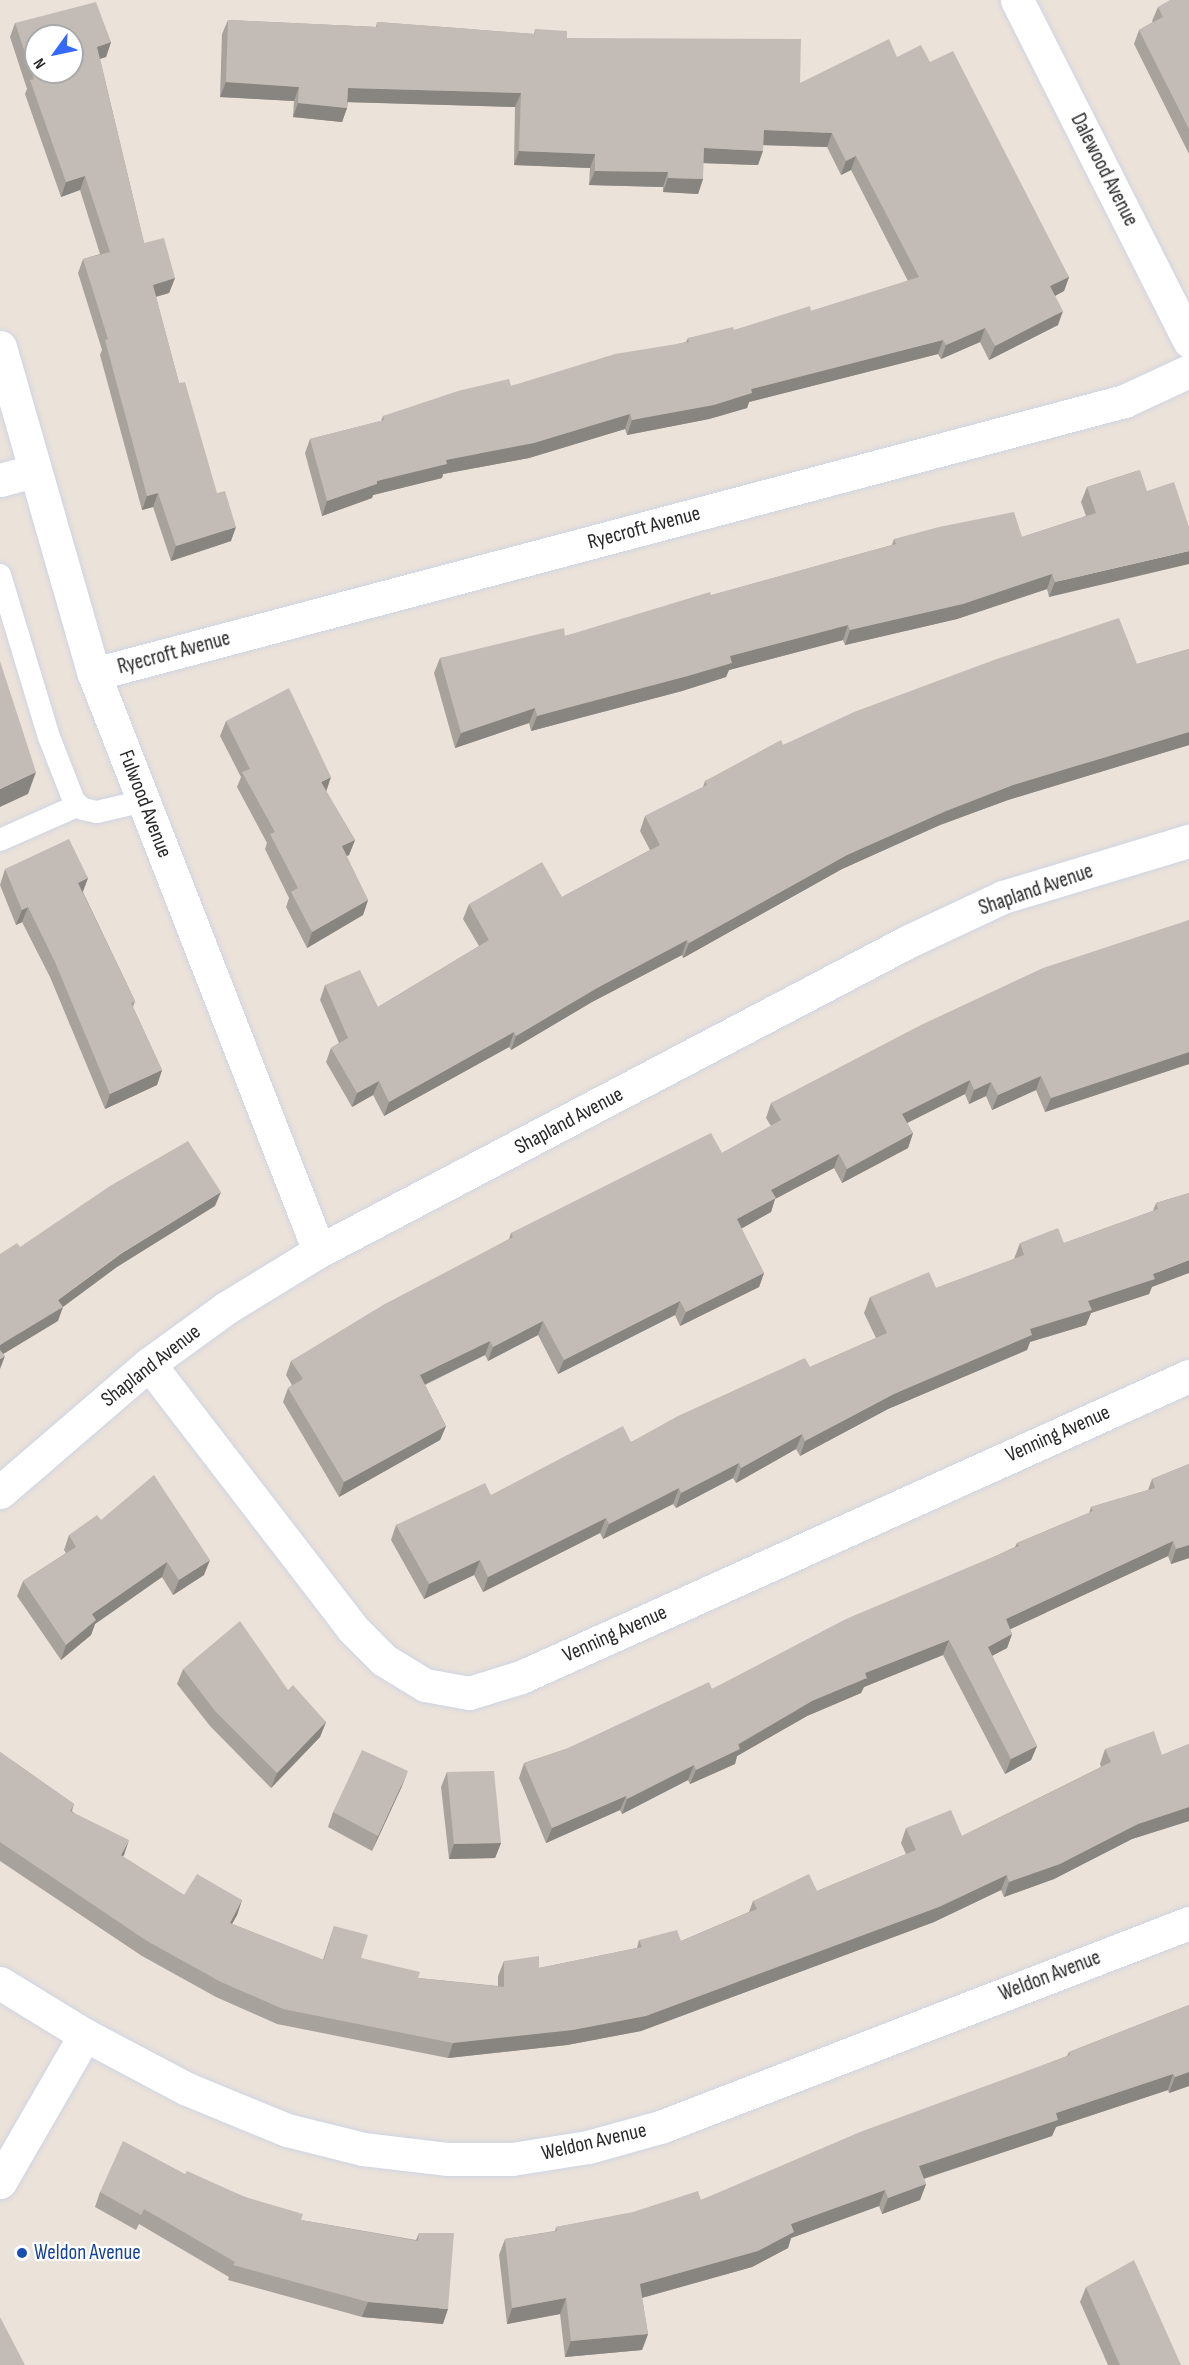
<!DOCTYPE html>
<html>
<head>
<meta charset="utf-8">
<style>
	body { margin:0 }
	#map { position:relative; width:1189px; height:2365px; overflow:hidden; background:#ebe2d9; font-family:"Sofia Sans Condensed",sans-serif }
	div>[style] { position:absolute }
	.roads { filter:drop-shadow(0 0 2px #ced4e2) drop-shadow(0 0 2px #ced4e2) }
	.lane>* { height:22px; margin:-11px; padding:0 11px; transform-origin:11px; border-radius:11px; background:#fff }
	.street>* { height:33px; margin:-16.5px; padding:0 16.5px; transform-origin:16.5px; border-radius:16.5px; background:#fff }
	.wall>* { inset:0; background:#a8a29d }
	.shaded-wall>* { inset:0; background:#88847f }
	.building>* { inset:0; background:#c3bcb6 }
	.dots>* { width:16px; height:16px; translate:-50% -50%; box-sizing:border-box; border:3px solid #fff; border-radius:50% }
	span { translate:-50% -50%; white-space:nowrap; text-align:center; line-height:1.15; -webkit-text-stroke:4.5px #fff; paint-order:stroke }
	.street-label { font-size:21px; color:#282828 }
	.transit-label { font-size:21px; color:#164399 }
	.left { translate:0 -50%; text-align:left }
	.north { position:absolute; left:24px; top:24px; width:60px; height:60px; box-sizing:border-box; background:#fff; border:2px solid #a9a9a9; border-radius:50%; rotate:237deg; font-size:16px; font-weight:700; line-height:24px; text-align:center; color:#282828 }
	.north::after { content:''; display:block; margin:auto; width:21px; height:27px; background:#3569fc; clip-path:polygon(50% 0,100% 100%,50% 72%,0 100%) }
</style>
</head>
<body>
<div id="map">
	<div class="roads">
		<div class="lane">
			<i style="left:0;top:575px;width:169px;rotate:73.2deg"></i>
			<i style="left:49px;top:737px;width:69px;rotate:68.7deg"></i>
			<i style="left:74px;top:801px;width:12px;rotate:42deg"></i>
			<i style="left:83px;top:809px;width:14px;rotate:12deg"></i>
			<i style="left:97px;top:812px;width:48px;rotate:-13.2deg"></i>
			<i style="left:0;top:840px;width:86px;rotate:-23.9deg"></i>
		</div>
		<div class="street">
			<i style="left:1017px;top:0;width:382px;rotate:63.2deg"></i>
			<i style="left:0;top:347px;width:340px;rotate:74deg"></i>
			<i style="left:94px;top:674px;width:619px;rotate:68.7deg"></i>
			<i style="left:0;top:480px;width:35px;rotate:-15deg"></i>
			<i style="left:94px;top:674px;width:1066px;rotate:-14.84deg"></i>
			<i style="left:1124px;top:401px;width:72px;rotate:-24.8deg"></i>
			<i style="left:149px;top:1364px;width:333px;rotate:52.4deg"></i>
			<i style="left:352px;top:1628px;width:45px;rotate:45deg"></i>
			<i style="left:384px;top:1660px;width:48px;rotate:31.4deg"></i>
			<i style="left:425px;top:1685px;width:45px;rotate:10.3deg"></i>
			<i style="left:469px;top:1693px;width:54px;rotate:-17.1deg"></i>
			<i style="left:521px;top:1677px;width:733px;rotate:-24.26deg"></i>
			<i style="left:0;top:1492px;width:196px;rotate:-40.7deg"></i>
			<i style="left:149px;top:1364px;width:95px;rotate:-36deg"></i>
			<i style="left:226px;top:1308px;width:109px;rotate:-31.5deg"></i>
			<i style="left:319px;top:1251px;width:666px;rotate:-27.72deg"></i>
			<i style="left:909px;top:941px;width:104px;rotate:-25.1deg"></i>
			<i style="left:1003px;top:897px;width:194px;rotate:-16.8deg"></i>
			<i style="left:0;top:1983px;width:100px;rotate:31.5deg"></i>
			<i style="left:85px;top:2035px;width:115px;rotate:27.9deg"></i>
			<i style="left:187px;top:2089px;width:108px;rotate:22.3deg"></i>
			<i style="left:287px;top:2130px;width:78px;rotate:14deg"></i>
			<i style="left:363px;top:2149px;width:86px;rotate:6.7deg"></i>
			<i style="left:448px;top:2159px;width:64px"></i>
			<i style="left:512px;top:2159px;width:77px;rotate:-9deg"></i>
			<i style="left:588px;top:2147px;width:78px;rotate:-15.6deg"></i>
			<i style="left:663px;top:2126px;width:564px;rotate:-21.1deg"></i>
			<i style="left:0;top:2182px;width:170px;rotate:-60deg"></i>
		</div>
	</div>
	<div class="wall">
		<i style="clip-path:polygon(1189px 0,1189px 154px,1134px 44px,1139px 30px,1153px 22px,1152px 21px,1158px 7px)"></i>
		<i style="clip-path:polygon(228px 20px,376px 27px,377px 22px,534px 34px,535px 29px,567px 38px,800px 83px,897px 57px,930px 62px,1069px 277px,1064px 291px,1055px 296px,1058px 325px,989px 360px,980px 342px,941px 359px,938px 354px,749px 402px,747px 408px,709px 419px,627px 435px,625px 429px,529px 458px,443px 474px,442px 478px,373px 495px,372px 498px,322px 516px,305px 453px,310px 439px,381px 421px,383px 416px,511px 386px,686px 342px,688px 338px,734px 330px,811px 311px,908px 281px,851px 170px,841px 175px,827px 147px,763px 145px,758px 165px,703px 163px,703px 179px,698px 194px,663px 192px,663px 187px,589px 185px,590px 168px,514px 165px,515px 107px,348px 102px,347px 108px,342px 122px,293px 117px,294px 101px,220px 97px,222px 34px)"></i>
		<i style="clip-path:polygon(15px 23px,111px 42px,106px 57px,100px 59px,144px 243px,175px 278px,169px 293px,156px 297px,179px 383px,231px 541px,171px 561px,153px 507px,142px 510px,100px 355px,102px 350px,78px 273px,83px 259px,100px 254px,80px 190px,61px 197px,25px 94px,27px 89px,10px 37px)"></i>
		<i style="clip-path:polygon(1140px 470px,1049px 597px,1047px 589px,957px 619px,845px 645px,843px 640px,729px 670px,726px 677px,682px 691px,531px 731px,529px 723px,455px 748px,434px 673px,440px 658px,565px 636px,892px 545px,894px 539px,1022px 537px,1086px 516px,1081px 502px,1087px 487px)"></i>
		<i style="clip-path:polygon(1189px 649px,1189px 745px,1008px 800px,940px 825px,842px 869px,683px 958px,682px 955px,592px 1002px,511px 1050px,509px 1047px,384px 1116px,373px 1095px,352px 1107px,326px 1062px,331px 1048px,339px 1043px,320px 1000px,325px 985px,378px 1007px,479px 946px,463px 919px,469px 904px,562px 897px,650px 850px,640px 831px,645px 816px,703px 787px,705px 781px,783px 745px,1137px 664px)"></i>
		<i style="clip-path:polygon(226px 721px,326px 791px,355px 840px,349px 855px,346px 856px,368px 900px,363px 915px,307px 948px,286px 907px,289px 898px,265px 849px,267px 843px,237px 787px,241px 777px,220px 736px)"></i>
		<i style="clip-path:polygon(5px 869px,88px 878px,83px 892px,135px 1001px,133px 1007px,162px 1070px,157px 1085px,105px 1109px,50px 977px,22px 922px,16px 925px,0 885px)"></i>
		<i style="clip-path:polygon(1189px 920px,1189px 1064px,1045px 1112px,1036px 1090px,992px 1110px,986px 1096px,969px 1104px,965px 1094px,907px 1123px,913px 1133px,908px 1148px,842px 1183px,834px 1168px,775px 1199px,771px 1212px,741px 1228px,764px 1273px,759px 1287px,680px 1326px,675px 1315px,558px 1374px,538px 1335px,488px 1361px,485px 1355px,425px 1385px,446px 1426px,440px 1440px,339px 1497px,283px 1402px,288px 1388px,292px 1385px,286px 1375px,291px 1361px,509px 1239px,511px 1233px,722px 1153px,771px 1126px,766px 1118px,771px 1103px)"></i>
		<i style="clip-path:polygon(1189px 1193px,1149px 1294px,1091px 1313px,1086px 1325px,1030px 1342px,1027px 1350px,888px 1409px,800px 1456px,796px 1449px,736px 1483px,733px 1478px,676px 1508px,673px 1504px,603px 1539px,600px 1533px,483px 1592px,474px 1575px,424px 1599px,391px 1540px,396px 1525px,491px 1495px,631px 1442px,810px 1367px,876px 1338px,864px 1313px,870px 1297px,936px 1288px,1014px 1259px,1020px 1243px,1064px 1243px,1153px 1211px,1156px 1203px)"></i>
		<i style="clip-path:polygon(1189px 1464px,1189px 1558px,1171px 1564px,1168px 1556px,1010px 1629px,1012px 1634px,1007px 1648px,992px 1656px,1037px 1746px,1031px 1760px,1005px 1774px,943px 1655px,864px 1687px,861px 1693px,807px 1716px,737px 1756px,735px 1764px,690px 1784px,688px 1780px,622px 1814px,620px 1810px,546px 1843px,519px 1778px,524px 1763px,566px 1749px,712px 1689px,1015px 1547px,1017px 1543px,1089px 1513px,1091px 1507px,1148px 1490px,1152px 1479px)"></i>
		<i style="clip-path:polygon(101px 1520px,204px 1575px,173px 1595px,162px 1577px,95px 1624px,91px 1635px,61px 1660px,17px 1596px,23px 1581px,66px 1553px,64px 1550px,69px 1535px)"></i>
		<i style="clip-path:polygon(183px 1669px,288px 1690px,326px 1722px,320px 1737px,271px 1788px,210px 1726px,177px 1684px)"></i>
		<i style="clip-path:polygon(1189px 1744px,1189px 1821px,1132px 1839px,1054px 1879px,1004px 1897px,1001px 1890px,934px 1922px,641px 2031px,567px 2045px,448px 2058px,277px 2024px,216px 1997px,142px 1956px,0 1861px,0 1752px,74px 1804px,72px 1811px,123px 1857px,184px 1895px,242px 1900px,237px 1915px,232px 1924px,323px 1960px,334px 1926px,361px 1958px,418px 1978px,498px 1986px,498px 1976px,504px 1961px,539px 1968px,637px 1948px,639px 1940px,681px 1941px,749px 1912px,753px 1901px,817px 1891px,906px 1854px,901px 1843px,906px 1828px,962px 1836px,1101px 1767px,1100px 1764px,1105px 1749px,1162px 1755px)"></i>
		<i style="clip-path:polygon(447px 1772px,501px 1843px,495px 1858px,449px 1859px,441px 1787px)"></i>
		<i style="clip-path:polygon(402px 1786px,372px 1851px,328px 1827px,333px 1812px)"></i>
		<i style="clip-path:polygon(1189px 2005px,1189px 2086px,1169px 2093px,1168px 2090px,1056px 2127px,1052px 2136px,924px 2179px,926px 2184px,920px 2200px,882px 2214px,879px 2206px,791px 2238px,788px 2248px,752px 2267px,642px 2298px,648px 2334px,642px 2350px,565px 2357px,560px 2314px,507px 2324px,499px 2255px,505px 2239px,555px 2231px,556px 2227px,701px 2200px,1067px 2056px,1069px 2052px)"></i>
		<i style="clip-path:polygon(185px 2174px,245px 2197px,301px 2220px,416px 2240px,419px 2233px,443px 2324px,362px 2317px,228px 2280px,229px 2277px,139px 2224px,136px 2230px,95px 2207px,100px 2192px)"></i>
		<i style="clip-path:polygon(1086px 2287px,1181px 2365px,1108px 2365px,1080px 2302px)"></i>
	</div>
	<div class="shaded-wall">
		<i style="clip-path:polygon(111px 42px,106px 57px,92px 61px,97px 47px)"></i>
		<i style="clip-path:polygon(226px 82px,299px 87px,294px 101px,220px 97px)"></i>
		<i style="clip-path:polygon(348px 88px,521px 93px,515px 107px,343px 102px)"></i>
		<i style="clip-path:polygon(298px 103px,347px 108px,342px 122px,293px 117px)"></i>
		<i style="clip-path:polygon(764px 130px,832px 133px,827px 147px,759px 145px)"></i>
		<i style="clip-path:polygon(704px 148px,763px 151px,758px 165px,698px 163px)"></i>
		<i style="clip-path:polygon(519px 151px,595px 154px,590px 168px,514px 165px)"></i>
		<i style="clip-path:polygon(856px 156px,851px 170px,841px 175px,846px 161px)"></i>
		<i style="clip-path:polygon(595px 171px,668px 172px,663px 187px,589px 185px)"></i>
		<i style="clip-path:polygon(85px 176px,80px 190px,61px 197px,66px 182px)"></i>
		<i style="clip-path:polygon(668px 178px,703px 179px,698px 194px,663px 192px)"></i>
		<i style="clip-path:polygon(1069px 277px,1064px 291px,1045px 301px,1050px 286px)"></i>
		<i style="clip-path:polygon(175px 278px,169px 293px,147px 299px,153px 285px)"></i>
		<i style="clip-path:polygon(1063px 311px,1058px 325px,989px 360px,995px 346px)"></i>
		<i style="clip-path:polygon(985px 328px,980px 342px,941px 359px,946px 345px)"></i>
		<i style="clip-path:polygon(943px 340px,938px 354px,749px 402px,747px 408px,709px 419px,627px 435px,632px 420px)"></i>
		<i style="clip-path:polygon(630px 414px,625px 429px,529px 458px,443px 474px,442px 478px,373px 495px,372px 498px,322px 516px,327px 501px,377px 481px,446px 460px)"></i>
		<i style="clip-path:polygon(158px 493px,153px 507px,142px 510px,147px 496px)"></i>
		<i style="clip-path:polygon(236px 527px,231px 541px,171px 561px,176px 546px)"></i>
		<i style="clip-path:polygon(1189px 551px,1189px 564px,1049px 597px,1055px 582px)"></i>
		<i style="clip-path:polygon(1052px 574px,1047px 589px,957px 619px,845px 645px,850px 630px)"></i>
		<i style="clip-path:polygon(848px 625px,843px 640px,729px 670px,726px 677px,682px 691px,531px 731px,537px 716px,730px 656px)"></i>
		<i style="clip-path:polygon(535px 708px,529px 723px,455px 748px,461px 733px)"></i>
		<i style="clip-path:polygon(1189px 732px,1189px 745px,1008px 800px,940px 825px,842px 869px,683px 958px,689px 943px,847px 855px,946px 811px,1013px 785px)"></i>
		<i style="clip-path:polygon(36px 772px,28px 794px,0 807px,0 789px)"></i>
		<i style="clip-path:polygon(331px 777px,326px 792px,321px 782px)"></i>
		<i style="clip-path:polygon(355px 840px,349px 855px,336px 861px,342px 846px)"></i>
		<i style="clip-path:polygon(88px 878px,82px 893px,78px 883px)"></i>
		<i style="clip-path:polygon(368px 900px,363px 915px,307px 948px,312px 932px)"></i>
		<i style="clip-path:polygon(28px 907px,22px 922px,16px 925px,22px 910px)"></i>
		<i style="clip-path:polygon(687px 940px,682px 955px,592px 1002px,511px 1050px,516px 1036px,597px 988px)"></i>
		<i style="clip-path:polygon(514px 1032px,509px 1047px,384px 1116px,389px 1102px)"></i>
		<i style="clip-path:polygon(1189px 1052px,1189px 1064px,1045px 1112px,1051px 1098px)"></i>
		<i style="clip-path:polygon(162px 1070px,157px 1085px,105px 1109px,110px 1094px)"></i>
		<i style="clip-path:polygon(1041px 1076px,1036px 1090px,992px 1110px,998px 1095px)"></i>
		<i style="clip-path:polygon(970px 1080px,965px 1094px,897px 1128px,902px 1114px)"></i>
		<i style="clip-path:polygon(379px 1081px,373px 1095px,352px 1107px,357px 1093px)"></i>
		<i style="clip-path:polygon(991px 1082px,986px 1096px,969px 1104px,974px 1090px)"></i>
		<i style="clip-path:polygon(913px 1133px,908px 1148px,842px 1183px,847px 1169px)"></i>
		<i style="clip-path:polygon(839px 1154px,834px 1168px,775px 1199px,771px 1212px,732px 1234px,737px 1219px,771px 1190px)"></i>
		<i style="clip-path:polygon(221px 1192px,215px 1206px,117px 1267px,63px 1307px,58px 1321px,0 1356px,0 1345px,58px 1300px,122px 1253px)"></i>
		<i style="clip-path:polygon(1189px 1260px,1189px 1273px,1152px 1287px,1149px 1294px,1091px 1313px,1086px 1325px,1030px 1342px,1027px 1350px,888px 1409px,800px 1456px,805px 1441px,894px 1394px,1088px 1301px,1153px 1274px)"></i>
		<i style="clip-path:polygon(764px 1273px,759px 1287px,680px 1326px,686px 1312px)"></i>
		<i style="clip-path:polygon(680px 1301px,675px 1315px,558px 1374px,564px 1360px)"></i>
		<i style="clip-path:polygon(543px 1321px,538px 1335px,488px 1361px,493px 1347px)"></i>
		<i style="clip-path:polygon(490px 1341px,485px 1355px,415px 1389px,420px 1375px)"></i>
		<i style="clip-path:polygon(5px 1356px,0 1369px,0 1359px)"></i>
		<i style="clip-path:polygon(446px 1426px,440px 1440px,339px 1497px,344px 1482px)"></i>
		<i style="clip-path:polygon(802px 1434px,796px 1449px,736px 1483px,741px 1468px)"></i>
		<i style="clip-path:polygon(739px 1463px,733px 1478px,676px 1508px,681px 1493px)"></i>
		<i style="clip-path:polygon(679px 1488px,673px 1504px,603px 1539px,609px 1524px)"></i>
		<i style="clip-path:polygon(606px 1518px,600px 1533px,483px 1592px,488px 1577px)"></i>
		<i style="clip-path:polygon(1173px 1541px,1168px 1556px,1000px 1634px,1006px 1619px)"></i>
		<i style="clip-path:polygon(1189px 1545px,1189px 1558px,1171px 1564px,1176px 1549px)"></i>
		<i style="clip-path:polygon(210px 1560px,204px 1575px,173px 1595px,179px 1580px)"></i>
		<i style="clip-path:polygon(480px 1560px,474px 1575px,424px 1599px,429px 1584px)"></i>
		<i style="clip-path:polygon(167px 1562px,162px 1577px,95px 1624px,91px 1635px,61px 1660px,66px 1645px,92px 1614px)"></i>
		<i style="clip-path:polygon(1012px 1634px,1007px 1648px,982px 1661px,988px 1647px)"></i>
		<i style="clip-path:polygon(949px 1640px,943px 1655px,864px 1687px,861px 1693px,807px 1716px,737px 1756px,735px 1764px,690px 1784px,696px 1770px,812px 1701px,865px 1673px)"></i>
		<i style="clip-path:polygon(326px 1722px,320px 1737px,271px 1788px,277px 1773px)"></i>
		<i style="clip-path:polygon(1037px 1746px,1031px 1760px,1005px 1774px,1011px 1759px)"></i>
		<i style="clip-path:polygon(694px 1765px,688px 1780px,622px 1814px,627px 1799px)"></i>
		<i style="clip-path:polygon(408px 1771px,402px 1786px,372px 1851px,378px 1836px)"></i>
		<i style="clip-path:polygon(626px 1796px,620px 1810px,546px 1843px,552px 1828px)"></i>
		<i style="clip-path:polygon(1189px 1807px,1189px 1821px,1132px 1839px,1054px 1879px,1004px 1897px,1009px 1882px,1138px 1824px)"></i>
		<i style="clip-path:polygon(129px 1840px,124px 1855px,115px 1870px,121px 1855px)"></i>
		<i style="clip-path:polygon(501px 1843px,495px 1858px,449px 1859px,454px 1844px)"></i>
		<i style="clip-path:polygon(1007px 1875px,1001px 1890px,934px 1922px,641px 2031px,567px 2045px,448px 2058px,453px 2043px)"></i>
		<i style="clip-path:polygon(242px 1900px,237px 1915px,224px 1938px,230px 1923px)"></i>
		<i style="clip-path:polygon(1189px 2072px,1189px 2086px,1169px 2093px,1175px 2077px)"></i>
		<i style="clip-path:polygon(1173px 2074px,1168px 2090px,1056px 2127px,1052px 2136px,913px 2182px,919px 2166px,1056px 2113px)"></i>
		<i style="clip-path:polygon(926px 2184px,920px 2200px,882px 2214px,888px 2198px)"></i>
		<i style="clip-path:polygon(885px 2190px,879px 2206px,791px 2238px,788px 2248px,752px 2267px,634px 2300px,640px 2284px,791px 2224px)"></i>
		<i style="clip-path:polygon(566px 2298px,560px 2314px,507px 2324px,512px 2308px)"></i>
		<i style="clip-path:polygon(368px 2302px,448px 2309px,443px 2324px,362px 2317px)"></i>
		<i style="clip-path:polygon(648px 2334px,642px 2350px,565px 2357px,571px 2341px)"></i>
	</div>
	<div class="building">
		<i style="clip-path:polygon(1170px 0,1189px 0,1189px 129px,1139px 30px,1163px 17px,1158px 7px)"></i>
		<i style="clip-path:polygon(evenodd,96px 2px,111px 42px,97px 47px,144px 243px,164px 238px,175px 278px,153px 285px,179px 383px,185px 382px,217px 493px,225px 491px,236px 527px,176px 546px,158px 493px,147px 496px,105px 340px,108px 339px,83px 259px,110px 252px,85px 176px,66px 182px,30px 80px,34px 79px,15px 23px,96px 2px,36px 36px,72px 36px,72px 72px,36px 72px,36px 36px)"></i>
		<i style="clip-path:polygon(228px 20px,377px 27px,377px 22px,535px 34px,535px 29px,567px 31px,567px 38px,801px 39px,800px 83px,889px 39px,897px 57px,921px 45px,930px 62px,953px 51px,1069px 277px,1050px 286px,1063px 311px,995px 346px,985px 328px,946px 345px,943px 340px,751px 389px,752px 393px,714px 405px,632px 420px,630px 414px,534px 443px,446px 460px,447px 464px,377px 481px,377px 484px,327px 501px,310px 439px,384px 420px,383px 416px,458px 391px,509px 379px,511px 386px,615px 354px,689px 342px,688px 338px,733px 327px,734px 330px,810px 306px,811px 311px,919px 277px,856px 156px,846px 161px,832px 133px,764px 130px,763px 151px,704px 148px,703px 179px,668px 178px,668px 172px,595px 171px,595px 154px,519px 151px,521px 93px,348px 88px,347px 108px,298px 103px,299px 87px,226px 82px)"></i>
		<i style="clip-path:polygon(1140px 470px,1147px 491px,1174px 482px,1189px 527px,1189px 551px,1055px 582px,1052px 574px,963px 604px,850px 630px,848px 625px,730px 656px,732px 663px,688px 676px,537px 716px,535px 708px,461px 733px,440px 658px,564px 628px,565px 636px,710px 592px,711px 595px,896px 544px,894px 539px,939px 527px,1014px 512px,1022px 537px,1096px 513px,1087px 487px)"></i>
		<i style="clip-path:polygon(1119px 618px,1137px 664px,1189px 649px,1189px 732px,1013px 785px,946px 811px,847px 855px,689px 943px,687px 940px,597px 988px,516px 1036px,514px 1032px,389px 1102px,379px 1081px,357px 1093px,331px 1048px,348px 1038px,325px 985px,360px 970px,378px 1007px,489px 940px,469px 904px,542px 862px,562px 897px,660px 845px,645px 816px,707px 785px,705px 781px,781px 740px,783px 745px,854px 712px,994px 660px)"></i>
		<i style="clip-path:polygon(0 661px,36px 772px,0 789px)"></i>
		<i style="clip-path:polygon(289px 688px,331px 777px,321px 782px,355px 840px,342px 846px,368px 900px,312px 932px,291px 892px,298px 888px,270px 834px,275px 832px,242px 772px,250px 769px,226px 721px)"></i>
		<i style="clip-path:polygon(69px 839px,88px 878px,78px 883px,135px 1001px,131px 1003px,162px 1070px,110px 1094px,55px 962px,28px 907px,22px 910px,5px 869px)"></i>
		<i style="clip-path:polygon(1189px 920px,1189px 1052px,1051px 1098px,1041px 1076px,998px 1095px,991px 1082px,974px 1090px,970px 1080px,902px 1114px,913px 1133px,847px 1169px,839px 1154px,771px 1190px,776px 1198px,737px 1219px,764px 1273px,686px 1312px,680px 1301px,564px 1360px,543px 1321px,493px 1347px,490px 1341px,420px 1375px,446px 1426px,344px 1482px,288px 1388px,303px 1379px,291px 1361px,383px 1305px,513px 1237px,511px 1233px,711px 1133px,722px 1153px,781px 1120px,771px 1103px,921px 1025px,1043px 968px)"></i>
		<i style="clip-path:polygon(188px 1141px,221px 1192px,122px 1253px,58px 1300px,63px 1307px,0 1345px,0 1254px,17px 1243px,20px 1247px,110px 1186px)"></i>
		<i style="clip-path:polygon(1189px 1193px,1189px 1260px,1153px 1274px,1155px 1279px,1088px 1301px,1092px 1310px,1030px 1329px,1032px 1335px,894px 1394px,805px 1441px,802px 1434px,741px 1468px,739px 1463px,681px 1493px,679px 1488px,609px 1524px,606px 1518px,488px 1577px,480px 1560px,429px 1584px,396px 1525px,485px 1483px,491px 1495px,623px 1426px,631px 1442px,678px 1416px,805px 1358px,810px 1367px,887px 1333px,870px 1297px,929px 1272px,936px 1288px,1024px 1255px,1020px 1243px,1058px 1228px,1064px 1243px,1158px 1209px,1156px 1203px)"></i>
		<i style="clip-path:polygon(0 1350px,5px 1356px,0 1359px)"></i>
		<i style="clip-path:polygon(1189px 1464px,1189px 1545px,1176px 1549px,1173px 1541px,1006px 1619px,1012px 1634px,988px 1647px,1037px 1746px,1011px 1759px,949px 1640px,865px 1673px,867px 1678px,812px 1701px,738px 1744px,740px 1749px,696px 1770px,694px 1765px,627px 1799px,626px 1796px,552px 1828px,524px 1763px,566px 1749px,709px 1682px,712px 1689px,846px 1619px,1019px 1546px,1017px 1543px,1093px 1511px,1091px 1507px,1155px 1488px,1152px 1479px)"></i>
		<i style="clip-path:polygon(154px 1475px,210px 1560px,179px 1580px,167px 1562px,92px 1614px,96px 1620px,66px 1645px,23px 1581px,76px 1547px,69px 1535px,97px 1515px,101px 1520px)"></i>
		<i style="clip-path:polygon(240px 1621px,288px 1690px,293px 1685px,326px 1722px,277px 1773px,215px 1711px,183px 1669px)"></i>
		<i style="clip-path:polygon(1154px 1731px,1162px 1755px,1189px 1744px,1189px 1807px,1138px 1824px,1060px 1864px,1009px 1882px,1007px 1875px,939px 1907px,646px 2016px,573px 2030px,453px 2043px,283px 2009px,221px 1982px,147px 1941px,0 1842px,0 1752px,74px 1804px,70px 1811px,129px 1840px,121px 1855px,184px 1895px,197px 1874px,242px 1900px,230px 1923px,324px 1960px,334px 1926px,368px 1935px,361px 1958px,420px 1972px,418px 1978px,504px 1987px,504px 1961px,539px 1956px,539px 1968px,642px 1947px,639px 1940px,677px 1930px,681px 1941px,757px 1909px,753px 1901px,809px 1874px,817px 1891px,916px 1850px,906px 1828px,951px 1810px,962px 1836px,1111px 1762px,1105px 1749px)"></i>
		<i style="clip-path:polygon(362px 1750px,408px 1771px,378px 1836px,333px 1812px)"></i>
		<i style="clip-path:polygon(494px 1771px,501px 1843px,454px 1844px,447px 1772px)"></i>
		<i style="clip-path:polygon(1189px 2005px,1189px 2072px,1175px 2077px,1173px 2074px,1056px 2113px,1058px 2120px,919px 2166px,926px 2184px,888px 2198px,885px 2190px,791px 2224px,794px 2232px,758px 2251px,640px 2284px,648px 2334px,571px 2341px,566px 2298px,512px 2308px,505px 2239px,557px 2231px,556px 2227px,633px 2212px,698px 2191px,701px 2200px,860px 2132px,1070px 2055px,1069px 2052px)"></i>
		<i style="clip-path:polygon(123px 2141px,185px 2174px,187px 2171px,245px 2197px,303px 2214px,301px 2220px,418px 2241px,419px 2233px,454px 2233px,448px 2309px,368px 2302px,233px 2265px,235px 2262px,144px 2209px,141px 2215px,100px 2192px)"></i>
		<i style="clip-path:polygon(1134px 2260px,1181px 2365px,1120px 2365px,1086px 2287px)"></i>
		<i style="clip-path:polygon(0 2317px,25px 2365px,0 2365px)"></i>
	</div>
	<div class="dots">
		<i style="left:22px;top:2253px;background:#1a4fb4"></i>
	</div>
	<div class="street-label">
		<span style="left:1104px;top:170px;rotate:63deg">Dalewood Avenue</span>
		<span style="left:644px;top:528px;rotate:-15deg">Ryecroft Avenue</span>
		<span style="left:174px;top:653px;rotate:-15deg">Ryecroft Avenue</span>
		<span style="left:145px;top:804px;rotate:69deg">Fulwood Avenue</span>
		<span style="left:1036px;top:890px;rotate:-19deg">Shapland Avenue</span>
		<span style="left:569px;top:1121px;rotate:-28deg">Shapland Avenue</span>
		<span style="left:151px;top:1366px;rotate:-38deg">Shapland Avenue</span>
		<span style="left:1058px;top:1434px;rotate:-24deg">Venning Avenue</span>
		<span style="left:615px;top:1634px;rotate:-24deg">Venning Avenue</span>
		<span style="left:1050px;top:1976px;rotate:-21deg">Weldon Avenue</span>
		<span style="left:594px;top:2142px;rotate:-13deg">Weldon Avenue</span>
	</div>
	<div class="transit-label">
		<span class="left" style="left:34px;top:2253px">Weldon Avenue</span>
	</div>
	<div class="north">N</div>
</div>
</body>
</html>
